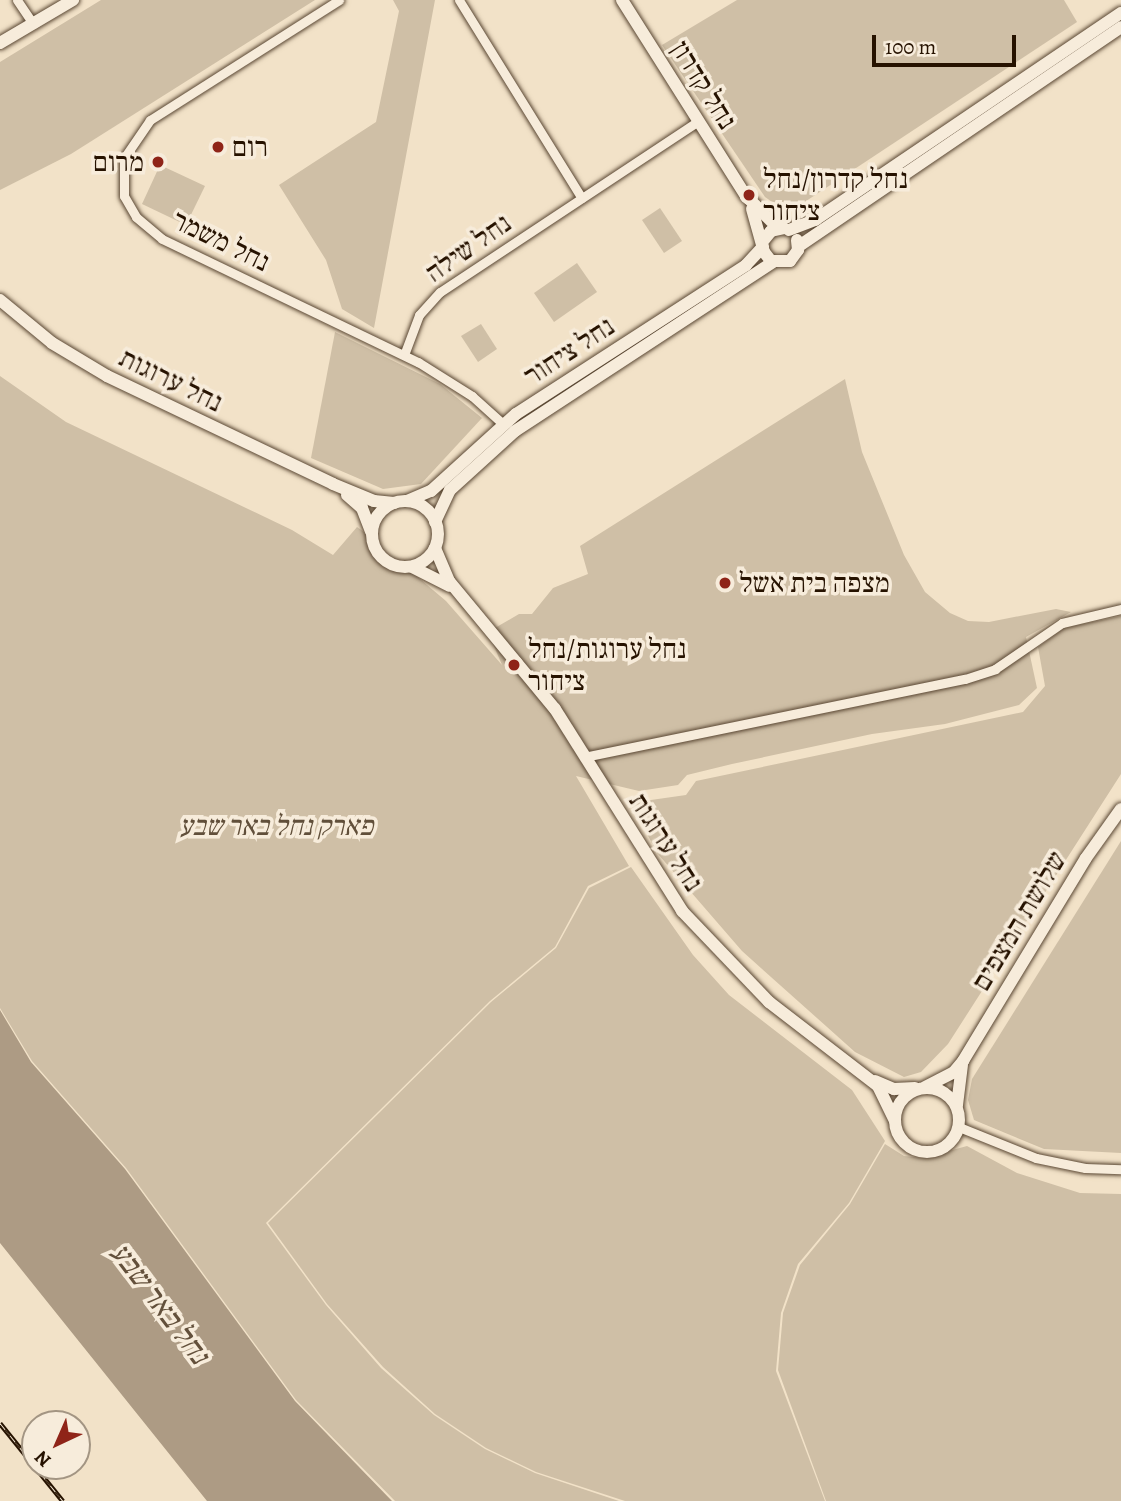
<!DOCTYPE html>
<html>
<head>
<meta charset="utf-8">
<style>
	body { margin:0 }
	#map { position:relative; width:1121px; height:1501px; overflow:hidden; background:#f2e2c8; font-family:Alegreya,"Frank Ruhl Libre",serif }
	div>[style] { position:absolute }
	.green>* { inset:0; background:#cfbfa6 }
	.water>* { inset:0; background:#ad9b84 }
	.roads { filter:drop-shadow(0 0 2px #594632) drop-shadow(0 0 2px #594632) }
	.street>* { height:9px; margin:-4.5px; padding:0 4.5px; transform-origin:4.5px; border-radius:4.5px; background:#f7ecdb }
	.secondary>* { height:12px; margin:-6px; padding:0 6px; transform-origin:6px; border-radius:6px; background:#f7ecdb }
	.secondary>.ring { margin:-6px; padding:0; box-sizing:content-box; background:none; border:12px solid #f7ecdb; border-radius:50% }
	.rail>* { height:5px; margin-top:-2.5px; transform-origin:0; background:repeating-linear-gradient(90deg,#f7ecdb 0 8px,#261200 0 16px); box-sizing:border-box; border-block:2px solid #261200 }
	.dots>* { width:19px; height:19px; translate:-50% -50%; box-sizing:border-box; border:4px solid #f7ecdb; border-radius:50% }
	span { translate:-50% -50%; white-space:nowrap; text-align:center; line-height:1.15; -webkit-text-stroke:7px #f7ecdb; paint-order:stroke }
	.street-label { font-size:28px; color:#261200 }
	.poi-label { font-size:28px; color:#261200 }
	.left { translate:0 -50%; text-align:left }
	.right { translate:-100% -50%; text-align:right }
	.park-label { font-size:28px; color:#614f3a; font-style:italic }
	.water-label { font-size:30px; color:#63503b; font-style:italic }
	.north { position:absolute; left:21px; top:1410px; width:70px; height:70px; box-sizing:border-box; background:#f7ecdb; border:2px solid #a39583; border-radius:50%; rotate:224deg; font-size:19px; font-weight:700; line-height:28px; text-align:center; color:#261200 }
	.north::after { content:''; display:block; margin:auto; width:24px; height:32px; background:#8f2418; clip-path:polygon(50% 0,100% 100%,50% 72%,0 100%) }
	.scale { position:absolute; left:872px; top:35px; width:144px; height:32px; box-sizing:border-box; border:4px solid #261200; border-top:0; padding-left:9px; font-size:21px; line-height:24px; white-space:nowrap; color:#261200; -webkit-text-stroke:5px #f7ecdb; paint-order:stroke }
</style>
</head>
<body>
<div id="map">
	<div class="green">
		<i style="clip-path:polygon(101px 0,315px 0,71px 154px,0 190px,0 62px)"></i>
		<i style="clip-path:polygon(393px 0,435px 0,374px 328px,342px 309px,326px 260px,279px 185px,376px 122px,399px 11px)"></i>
		<i style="clip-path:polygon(737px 0,1064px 0,1077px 22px,788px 213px,765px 197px,662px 45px)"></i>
		<i style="clip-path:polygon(160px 165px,205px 186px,186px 225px,142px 204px)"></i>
		<i style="clip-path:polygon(660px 208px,682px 241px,664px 253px,642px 220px)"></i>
		<i style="clip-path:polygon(577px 263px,597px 292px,554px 322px,534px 293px)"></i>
		<i style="clip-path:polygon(481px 324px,497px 349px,478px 362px,461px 336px)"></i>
		<i style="clip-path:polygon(335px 332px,440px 384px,482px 418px,421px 484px,383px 489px,311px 458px)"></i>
		<i style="clip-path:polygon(0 376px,66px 422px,292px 530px,333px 555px,357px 527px,364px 532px,380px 564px,414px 574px,446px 601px,502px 665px,488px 632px,519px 614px,532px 614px,553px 588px,588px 574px,580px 546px,845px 379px,862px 452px,904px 555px,925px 592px,950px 613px,968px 621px,989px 622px,1056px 609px,1071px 612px,1026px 637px,1037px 688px,1019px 705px,945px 724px,872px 734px,732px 764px,687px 775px,678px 785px,639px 791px,576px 776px,629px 866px,588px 886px,555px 947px,490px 1001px,266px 1223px,326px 1305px,381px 1368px,434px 1415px,485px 1449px,535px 1473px,619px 1501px,395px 1501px,296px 1400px,126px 1168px,32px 1061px,0 1008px)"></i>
		<i style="clip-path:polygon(1121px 616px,1121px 774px,948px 1044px,921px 1072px,904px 1077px,855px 1052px,742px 951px,658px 854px,630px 803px,686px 795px,696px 781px,1023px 712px,1045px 686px,1038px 647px,1064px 628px)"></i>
		<i style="clip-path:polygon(1121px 841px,1121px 1153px,1044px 1149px,974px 1120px,968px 1100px,972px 1079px)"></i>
		<i style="clip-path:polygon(631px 867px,693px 955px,729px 995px,852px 1090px,885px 1141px,849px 1203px,798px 1264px,781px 1313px,776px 1371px,825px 1501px,625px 1501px,536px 1472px,486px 1448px,435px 1414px,383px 1367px,327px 1304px,268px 1223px,491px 1002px,556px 948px,589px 888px)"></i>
		<i style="clip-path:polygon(885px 1144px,904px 1156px,923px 1158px,967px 1146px,1017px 1173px,1080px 1193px,1121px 1194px,1121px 1501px,826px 1501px,778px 1370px,783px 1313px,800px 1265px,850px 1204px)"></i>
	</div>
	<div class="water">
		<i style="clip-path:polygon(0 1010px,31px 1062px,125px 1169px,295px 1401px,392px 1501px,207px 1501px,0 1243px)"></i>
	</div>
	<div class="roads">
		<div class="street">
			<i style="left:17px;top:0;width:29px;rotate:56deg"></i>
			<i style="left:339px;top:0;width:224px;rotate:147.6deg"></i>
			<i style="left:150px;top:120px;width:46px;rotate:124.4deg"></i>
			<i style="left:124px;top:158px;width:38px;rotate:90deg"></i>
			<i style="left:124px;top:196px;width:24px;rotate:60deg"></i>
			<i style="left:136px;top:217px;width:34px;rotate:40deg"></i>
			<i style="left:162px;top:239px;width:284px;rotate:25.7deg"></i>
			<i style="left:418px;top:362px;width:64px;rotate:32.2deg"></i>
			<i style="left:472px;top:396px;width:42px;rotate:42.1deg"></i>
			<i style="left:459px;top:0;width:233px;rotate:58.2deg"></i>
			<i style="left:404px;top:355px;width:43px;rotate:-69.4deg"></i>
			<i style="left:419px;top:315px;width:31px;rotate:-48deg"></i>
			<i style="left:440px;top:292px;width:308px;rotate:-33.5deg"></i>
			<i style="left:584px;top:757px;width:389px;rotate:-11.6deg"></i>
			<i style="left:965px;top:679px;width:32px;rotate:-18deg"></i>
			<i style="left:995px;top:669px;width:81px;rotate:-34.5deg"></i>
			<i style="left:1062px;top:623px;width:61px;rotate:-13.3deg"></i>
			<i style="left:959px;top:1127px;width:83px;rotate:21.9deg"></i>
			<i style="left:1036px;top:1158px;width:50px;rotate:11.5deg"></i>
			<i style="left:1085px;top:1168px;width:36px;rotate:2deg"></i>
		</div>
		<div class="secondary">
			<i style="left:622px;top:0;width:232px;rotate:57.7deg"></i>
			<i style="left:746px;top:196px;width:45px;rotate:45deg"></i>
			<i style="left:0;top:43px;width:85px;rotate:-30.5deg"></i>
			<i style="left:752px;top:209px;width:45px;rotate:74.4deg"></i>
			<i style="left:764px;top:252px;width:11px;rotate:52deg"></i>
			<i style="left:771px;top:261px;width:19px"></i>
			<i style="left:790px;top:261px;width:14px;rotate:-54deg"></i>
			<i style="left:798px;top:250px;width:10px;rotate:-96deg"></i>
			<i style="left:789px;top:230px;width:28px;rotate:-21deg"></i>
			<i style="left:815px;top:220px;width:369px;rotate:-34.1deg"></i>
			<i style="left:763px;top:241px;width:13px;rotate:-51deg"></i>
			<i style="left:771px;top:231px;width:13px;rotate:-13deg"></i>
			<i style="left:799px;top:246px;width:389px;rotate:-34.2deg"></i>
			<i style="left:0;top:300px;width:67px;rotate:39.6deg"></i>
			<i style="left:52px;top:343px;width:64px;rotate:31deg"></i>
			<i style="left:107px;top:376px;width:250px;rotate:25.5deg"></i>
			<i style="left:333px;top:484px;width:44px;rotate:22.5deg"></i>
			<i style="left:374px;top:501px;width:20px;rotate:6deg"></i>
			<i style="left:347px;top:495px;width:20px;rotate:41deg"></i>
			<i style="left:362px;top:508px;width:25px;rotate:69deg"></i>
			<i class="ring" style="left:372px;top:501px;width:54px;height:54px"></i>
			<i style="left:407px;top:501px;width:26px;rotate:-23deg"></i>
			<i style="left:431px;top:491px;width:115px;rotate:-42.2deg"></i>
			<i style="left:516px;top:414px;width:274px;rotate:-32.9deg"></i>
			<i style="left:746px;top:265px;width:25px;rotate:-47deg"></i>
			<i style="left:435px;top:522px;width:35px;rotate:-65deg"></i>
			<i style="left:450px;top:490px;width:88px;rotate:-42.2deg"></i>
			<i style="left:515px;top:431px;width:308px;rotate:-33.2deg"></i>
			<i style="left:435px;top:548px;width:36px;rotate:67deg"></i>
			<i style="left:449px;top:581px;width:166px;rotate:50.4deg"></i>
			<i style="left:555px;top:709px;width:239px;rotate:57.8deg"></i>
			<i style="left:682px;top:911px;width:126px;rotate:46.3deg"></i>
			<i style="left:769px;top:1002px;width:138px;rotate:37.6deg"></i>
			<i style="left:878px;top:1086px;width:39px;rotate:64deg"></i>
			<i style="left:412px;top:567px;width:42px;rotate:26.6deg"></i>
			<i style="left:875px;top:1081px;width:21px;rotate:23deg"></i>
			<i style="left:894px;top:1089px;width:21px;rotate:-3deg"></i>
			<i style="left:925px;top:1087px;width:31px;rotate:-27deg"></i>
			<i style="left:953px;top:1073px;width:16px;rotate:-50deg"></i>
			<i style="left:963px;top:1061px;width:237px;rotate:-58.8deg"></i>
			<i style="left:1086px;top:858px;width:60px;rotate:-54.5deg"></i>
			<i class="ring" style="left:895px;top:1088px;width:52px;height:52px"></i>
			<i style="left:957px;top:1105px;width:40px;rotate:-82.9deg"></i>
		</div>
	</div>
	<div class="rail">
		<i style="left:0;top:1423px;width:100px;rotate:51.1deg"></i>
	</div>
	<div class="dots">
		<i style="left:218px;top:147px;background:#8f2418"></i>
		<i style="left:158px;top:162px;background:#8f2418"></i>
		<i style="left:749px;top:195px;background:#8f2418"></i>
		<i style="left:725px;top:583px;background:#8f2418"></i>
		<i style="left:514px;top:665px;background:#8f2418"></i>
	</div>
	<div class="street-label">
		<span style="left:704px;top:85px;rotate:58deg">נחל קדרון</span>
		<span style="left:221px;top:241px;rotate:26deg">נחל משמר</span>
		<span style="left:468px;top:248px;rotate:-35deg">נחל שילה</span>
		<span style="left:569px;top:351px;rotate:-33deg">נחל ציחור</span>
		<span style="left:171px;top:380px;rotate:26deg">נחל ערוגות</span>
		<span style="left:666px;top:842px;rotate:57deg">נחל ערוגות</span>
		<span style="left:1019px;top:921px;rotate:-59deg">שלושת המצפים</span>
	</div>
	<div class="poi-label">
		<span class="left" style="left:232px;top:147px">רום</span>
		<span class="right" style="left:144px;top:162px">מרום</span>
		<span class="left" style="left:763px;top:195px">נחל קדרון/נחל<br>ציחור</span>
		<span class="left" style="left:739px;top:583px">מצפה בית אשל</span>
		<span class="left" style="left:528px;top:665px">נחל ערוגות/נחל<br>ציחור</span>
	</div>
	<div class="park-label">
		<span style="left:276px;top:826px">פארק נחל באר שבע</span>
	</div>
	<div class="water-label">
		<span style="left:160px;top:1303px;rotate:53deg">נחל באר שבע</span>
	</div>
	<div class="north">N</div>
	<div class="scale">100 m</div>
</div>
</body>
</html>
